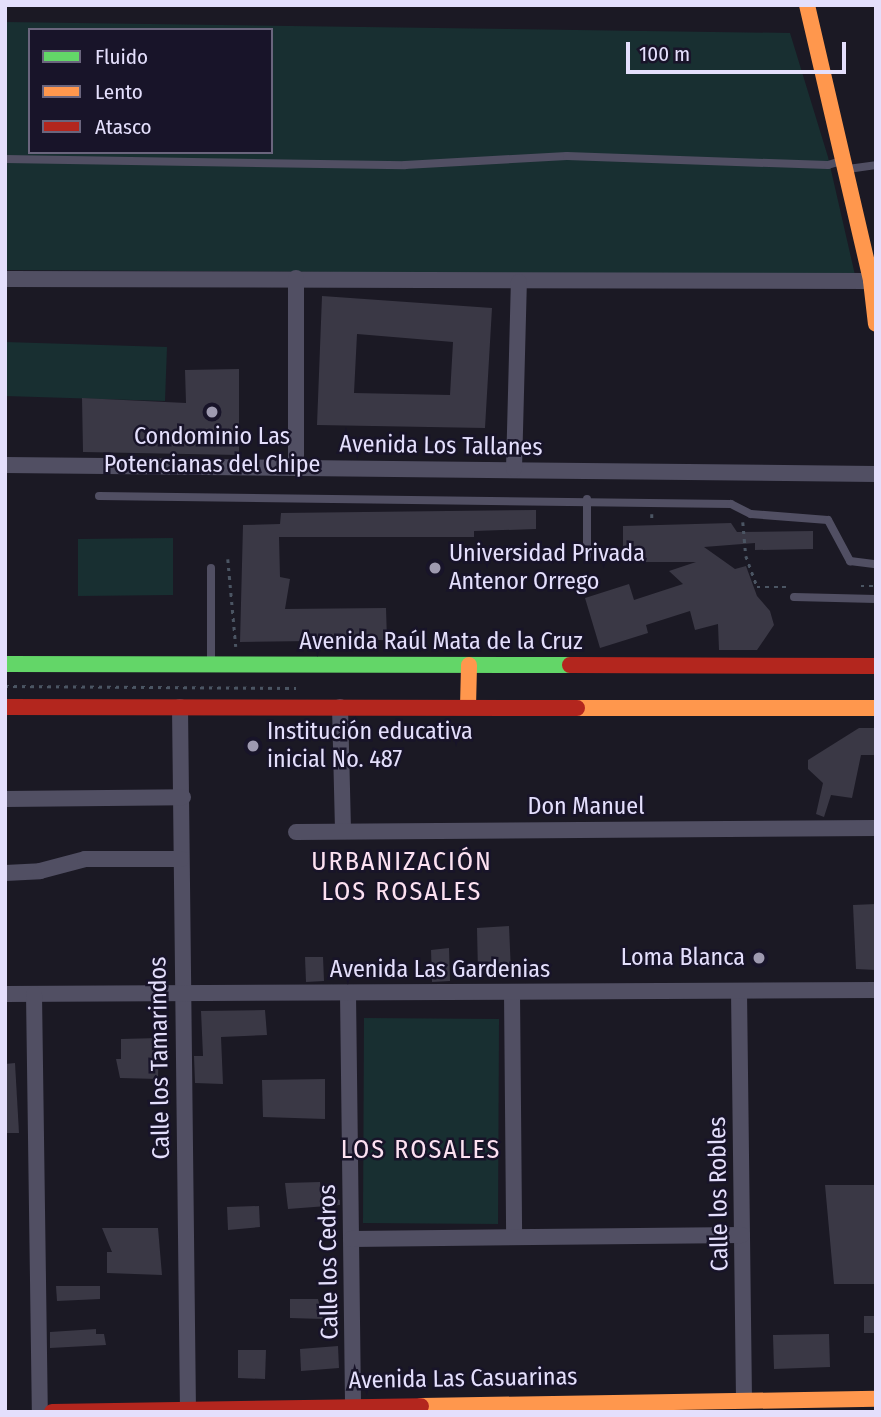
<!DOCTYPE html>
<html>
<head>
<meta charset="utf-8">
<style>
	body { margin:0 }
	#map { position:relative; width:881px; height:1417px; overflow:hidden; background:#1b1924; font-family:"Fira Sans Condensed",sans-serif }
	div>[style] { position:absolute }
	.green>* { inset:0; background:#182f31 }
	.building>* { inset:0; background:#3a3845 }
	.path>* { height:2.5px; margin-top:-1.25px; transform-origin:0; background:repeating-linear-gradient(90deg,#4b5563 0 3.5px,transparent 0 8.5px) }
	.lane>* { height:8px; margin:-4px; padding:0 4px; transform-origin:4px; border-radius:4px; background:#514f63 }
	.street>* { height:16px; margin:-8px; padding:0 8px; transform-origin:8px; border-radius:8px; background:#514f63 }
	.fast>* { height:16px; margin:-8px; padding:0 8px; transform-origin:8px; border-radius:8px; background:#63d668 }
	.slow>* { height:16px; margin:-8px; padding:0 8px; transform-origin:8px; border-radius:8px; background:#ff974d }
	.jam>* { height:16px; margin:-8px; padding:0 8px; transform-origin:8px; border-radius:8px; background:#b3261e }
	.dots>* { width:19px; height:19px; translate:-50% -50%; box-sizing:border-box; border:4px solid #181429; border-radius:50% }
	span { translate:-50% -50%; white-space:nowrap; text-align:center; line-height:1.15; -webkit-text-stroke:5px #181429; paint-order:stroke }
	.poi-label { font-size:24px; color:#e4dffc }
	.left { translate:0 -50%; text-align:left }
	.right { translate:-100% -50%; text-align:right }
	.street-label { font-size:24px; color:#e4dffc }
	.neighbourhood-label { font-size:26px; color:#fce1f1; letter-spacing:2px }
	.frame { position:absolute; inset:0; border:7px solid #e4dffc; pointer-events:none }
	.legend { position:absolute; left:28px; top:28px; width:245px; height:126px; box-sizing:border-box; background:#181429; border:2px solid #6a657d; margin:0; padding:9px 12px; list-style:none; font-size:21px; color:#e4dffc }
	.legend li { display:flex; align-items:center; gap:14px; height:35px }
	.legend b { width:35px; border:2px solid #6a657d }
	.scale { position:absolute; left:626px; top:42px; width:220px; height:32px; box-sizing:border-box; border:4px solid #e4dffc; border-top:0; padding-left:9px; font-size:21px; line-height:24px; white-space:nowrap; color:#e4dffc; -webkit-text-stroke:5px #181429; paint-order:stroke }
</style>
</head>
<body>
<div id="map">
	<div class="green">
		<i style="clip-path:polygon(evenodd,5px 22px,790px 33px,828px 157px,855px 275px,5px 270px,5px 22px,30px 30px,271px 30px,271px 152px,30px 152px,30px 30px)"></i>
		<i style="clip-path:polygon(5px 342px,167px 347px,165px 401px,5px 396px)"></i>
		<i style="clip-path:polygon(173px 538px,173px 595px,78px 596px,78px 539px)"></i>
		<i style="clip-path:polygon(364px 1018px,499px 1019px,498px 1224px,363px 1223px)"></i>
	</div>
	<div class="building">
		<i style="clip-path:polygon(evenodd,322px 296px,492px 308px,485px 428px,317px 425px,322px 296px,357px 334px,453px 342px,450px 395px,354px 393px,357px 334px)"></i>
		<i style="clip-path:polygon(239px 369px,239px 455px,83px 452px,82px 398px,186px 403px,185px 370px)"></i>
		<i style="clip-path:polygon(536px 510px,536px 529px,474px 531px,474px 537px,279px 537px,280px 577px,290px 579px,285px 609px,386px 608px,387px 640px,240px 642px,243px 525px,280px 524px,281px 513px)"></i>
		<i style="clip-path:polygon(731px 523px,737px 532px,813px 531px,813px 549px,755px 550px,755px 543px,704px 547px,735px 569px,746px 566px,757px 596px,770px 611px,774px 625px,757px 650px,719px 650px,718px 624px,695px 630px,690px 611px,646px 625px,648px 633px,600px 648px,585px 598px,629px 584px,634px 600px,683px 584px,669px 571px,696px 562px,623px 562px,623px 526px)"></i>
		<i style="clip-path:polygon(859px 728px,876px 728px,876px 755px,861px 755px,852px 798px,831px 795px,824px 817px,816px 814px,823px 783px,808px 769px,808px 760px)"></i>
		<i style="clip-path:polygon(876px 904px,876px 970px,856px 969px,853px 905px)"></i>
		<i style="clip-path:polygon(509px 926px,511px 972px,478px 973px,477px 928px)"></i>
		<i style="clip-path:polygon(449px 948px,450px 981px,432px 982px,431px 950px)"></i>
		<i style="clip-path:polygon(305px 957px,323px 957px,324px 981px,306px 982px)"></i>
		<i style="clip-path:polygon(265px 1010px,267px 1035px,221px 1037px,223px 1084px,195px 1083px,194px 1056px,203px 1056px,201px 1011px)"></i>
		<i style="clip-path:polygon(159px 1038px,158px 1079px,120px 1078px,116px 1059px,121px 1059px,121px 1039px)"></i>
		<i style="clip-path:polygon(15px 1063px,19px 1133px,5px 1133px,5px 1064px)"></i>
		<i style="clip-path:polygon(325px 1079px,325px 1119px,263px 1117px,262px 1080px)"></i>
		<i style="clip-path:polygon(320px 1182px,321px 1196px,340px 1200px,340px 1205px,288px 1209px,285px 1183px)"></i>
		<i style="clip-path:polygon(825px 1185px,876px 1185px,876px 1284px,834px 1284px)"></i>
		<i style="clip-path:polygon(259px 1206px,260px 1227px,228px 1230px,227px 1207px)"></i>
		<i style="clip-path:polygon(102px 1228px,158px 1228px,162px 1275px,107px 1273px,107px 1252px,112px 1252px)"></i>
		<i style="clip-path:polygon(56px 1286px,100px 1286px,100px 1299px,57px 1301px)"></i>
		<i style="clip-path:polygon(290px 1299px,318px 1299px,323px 1319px,290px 1318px)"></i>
		<i style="clip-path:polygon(864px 1316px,876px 1316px,876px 1333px,864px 1333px)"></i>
		<i style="clip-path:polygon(96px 1329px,96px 1334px,104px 1334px,106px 1345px,50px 1348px,50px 1332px)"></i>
		<i style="clip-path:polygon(829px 1334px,830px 1367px,774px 1369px,773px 1335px)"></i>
		<i style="clip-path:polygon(338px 1346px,339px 1368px,301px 1371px,300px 1349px)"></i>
		<i style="clip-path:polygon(238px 1350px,266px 1350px,265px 1379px,238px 1378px)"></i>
	</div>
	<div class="path">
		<i style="left:652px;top:514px;width:8px;rotate:90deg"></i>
		<i style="left:743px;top:522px;width:34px;rotate:85deg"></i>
		<i style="left:746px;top:556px;width:33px;rotate:70deg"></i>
		<i style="left:757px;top:587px;width:31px"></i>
		<i style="left:228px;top:559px;width:88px;rotate:84.8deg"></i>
		<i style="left:861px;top:586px;width:15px"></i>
		<i style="left:5px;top:686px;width:291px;rotate:0.4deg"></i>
	</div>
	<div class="lane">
		<i style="left:5px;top:159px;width:400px;rotate:0.9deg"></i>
		<i style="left:405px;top:165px;width:162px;rotate:-3.2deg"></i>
		<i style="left:567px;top:156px;width:261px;rotate:2deg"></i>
		<i style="left:828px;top:165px;width:14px;rotate:-17deg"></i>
		<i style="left:848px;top:169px;width:28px;rotate:-8deg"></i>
		<i style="left:99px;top:496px;width:632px;rotate:0.73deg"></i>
		<i style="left:731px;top:504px;width:22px;rotate:27deg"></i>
		<i style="left:751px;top:514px;width:77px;rotate:4.5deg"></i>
		<i style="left:828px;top:520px;width:47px;rotate:61.8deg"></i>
		<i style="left:850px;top:561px;width:26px;rotate:7deg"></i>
		<i style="left:587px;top:556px;width:57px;rotate:-90deg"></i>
		<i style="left:794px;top:597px;width:82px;rotate:1.4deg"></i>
		<i style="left:211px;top:663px;width:95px;rotate:-90deg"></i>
	</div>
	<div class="street">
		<i style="left:5px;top:279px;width:866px;rotate:0.13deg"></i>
		<i style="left:5px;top:465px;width:871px;rotate:0.59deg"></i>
		<i style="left:296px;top:467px;width:189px;rotate:-90deg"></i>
		<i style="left:514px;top:469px;width:187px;rotate:-88.5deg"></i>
		<i style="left:180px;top:707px;width:701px;rotate:89.35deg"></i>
		<i style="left:340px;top:707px;width:124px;rotate:88.6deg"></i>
		<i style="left:5px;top:799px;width:178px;rotate:-0.6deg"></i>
		<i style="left:296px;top:832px;width:580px;rotate:-0.4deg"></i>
		<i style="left:5px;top:873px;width:35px;rotate:-3deg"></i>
		<i style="left:40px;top:871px;width:47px;rotate:-14.9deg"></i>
		<i style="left:85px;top:859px;width:96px"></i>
		<i style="left:739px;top:991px;width:407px;rotate:89.3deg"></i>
		<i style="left:512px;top:992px;width:244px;rotate:89.5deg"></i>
		<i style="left:348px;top:993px;width:411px;rotate:89.3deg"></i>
		<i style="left:5px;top:994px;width:871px;rotate:-0.26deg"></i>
		<i style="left:34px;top:994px;width:418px;rotate:89.2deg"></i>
		<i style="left:351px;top:1239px;width:391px;rotate:-0.6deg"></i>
	</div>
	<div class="fast">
		<i style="left:5px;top:664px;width:565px;rotate:0.1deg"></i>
	</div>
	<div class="slow">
		<i style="left:807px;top:5px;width:283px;rotate:76.9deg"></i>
		<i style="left:871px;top:281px;width:43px;rotate:83.4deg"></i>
		<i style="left:468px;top:707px;width:42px;rotate:-88.6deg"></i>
		<i style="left:577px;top:708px;width:299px"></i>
		<i style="left:421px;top:1406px;width:455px;rotate:-0.9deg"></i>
	</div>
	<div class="jam">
		<i style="left:570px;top:665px;width:306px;rotate:0.2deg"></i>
		<i style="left:5px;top:707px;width:572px;rotate:0.1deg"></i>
		<i style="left:52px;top:1412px;width:369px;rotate:-0.9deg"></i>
	</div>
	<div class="dots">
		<i style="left:212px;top:412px;background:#9e9ab0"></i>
		<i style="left:435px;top:568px;background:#9e9ab0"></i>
		<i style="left:253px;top:746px;background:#9e9ab0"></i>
		<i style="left:759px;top:958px;background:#9e9ab0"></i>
	</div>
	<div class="poi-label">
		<span style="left:212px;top:451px">Condominio Las<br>Potencianas del Chipe</span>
		<span class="left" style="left:449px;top:568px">Universidad Privada<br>Antenor Orrego</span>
		<span class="left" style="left:267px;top:746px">Institución educativa<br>inicial No. 487</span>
		<span class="right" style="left:745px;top:958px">Loma Blanca</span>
	</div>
	<div class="street-label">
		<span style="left:441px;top:446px;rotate:1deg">Avenida Los Tallanes</span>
		<span style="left:441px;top:642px">Avenida Raúl Mata de la Cruz</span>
		<span style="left:586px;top:807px">Don Manuel</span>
		<span style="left:440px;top:970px">Avenida Las Gardenias</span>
		<span style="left:160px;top:1058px;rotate:-91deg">Calle los Tamarindos</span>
		<span style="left:719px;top:1194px;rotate:-91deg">Calle los Robles</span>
		<span style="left:329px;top:1262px;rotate:-91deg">Calle los Cedros</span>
		<span style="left:463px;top:1379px;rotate:-1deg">Avenida Las Casuarinas</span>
	</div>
	<div class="neighbourhood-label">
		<span style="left:402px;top:877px">URBANIZACIÓN<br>LOS ROSALES</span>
		<span style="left:421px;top:1150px">LOS ROSALES</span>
	</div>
	<div class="frame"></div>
	<ul class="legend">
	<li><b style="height:9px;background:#63d668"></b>Fluido</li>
	<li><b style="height:9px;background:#ff974d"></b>Lento</li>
	<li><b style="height:9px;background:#b3261e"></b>Atasco</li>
	</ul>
	<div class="scale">100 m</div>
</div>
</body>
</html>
